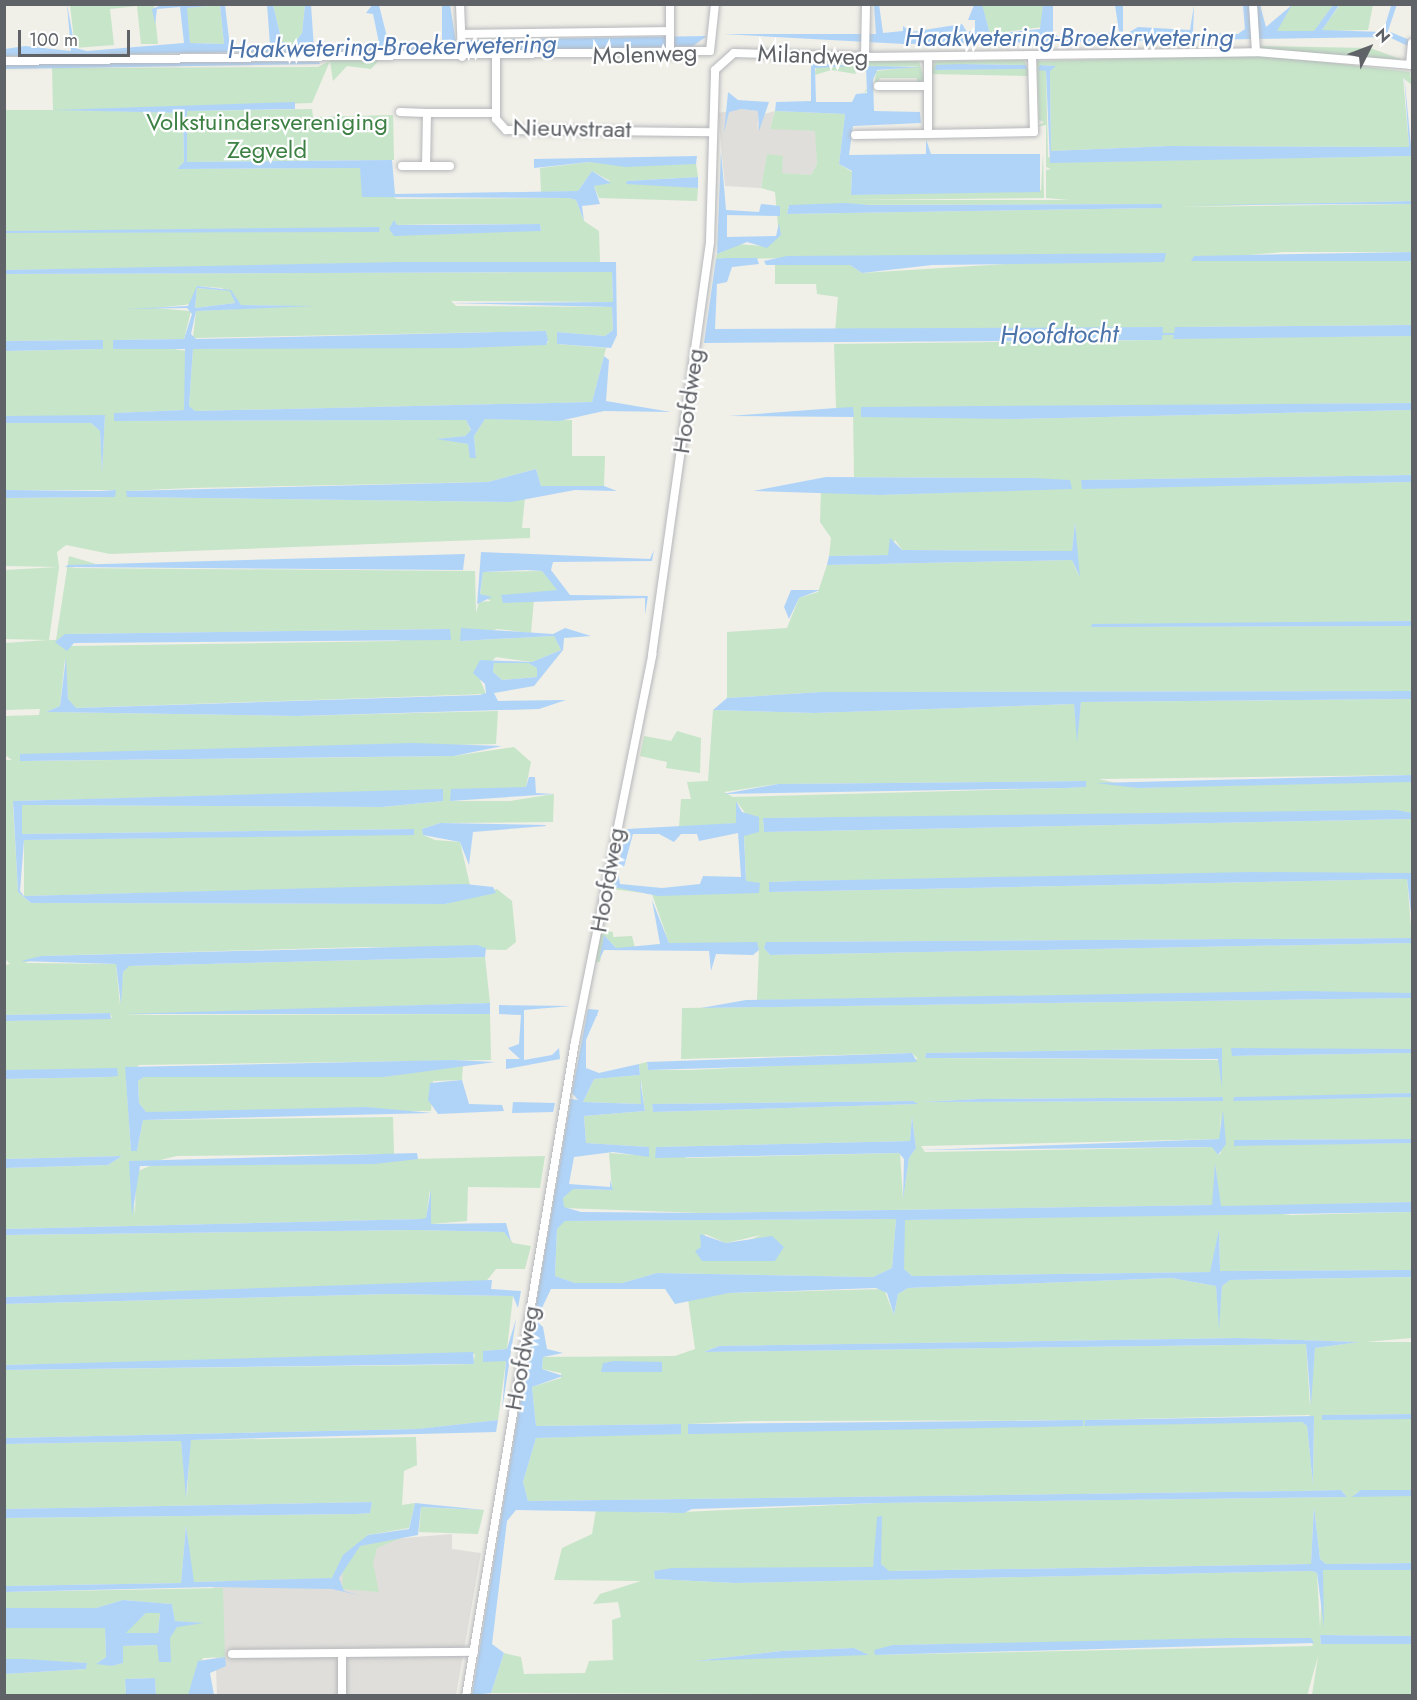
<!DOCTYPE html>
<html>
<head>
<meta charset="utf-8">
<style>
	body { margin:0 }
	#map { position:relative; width:1417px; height:1700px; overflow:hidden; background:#f0efe8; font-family:Jost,sans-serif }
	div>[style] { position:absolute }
	.industrial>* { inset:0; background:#dfdeda }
	.green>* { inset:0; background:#c7e5c9 }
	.water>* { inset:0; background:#b0d4f8 }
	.stream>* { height:2px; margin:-1px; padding:0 1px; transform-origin:1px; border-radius:1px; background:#b0d4f8 }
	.roads { filter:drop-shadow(0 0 2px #b5b7bb) drop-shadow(0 0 2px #b5b7bb) }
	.minor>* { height:8px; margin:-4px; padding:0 4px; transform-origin:4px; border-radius:4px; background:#fff }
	span { translate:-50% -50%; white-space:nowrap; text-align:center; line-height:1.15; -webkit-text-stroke:4.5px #fff; paint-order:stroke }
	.street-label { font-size:24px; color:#5f6267 }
	.park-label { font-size:24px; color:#3d8044 }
	.water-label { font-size:26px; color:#4c74aa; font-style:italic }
	.frame { position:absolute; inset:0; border:6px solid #5f6267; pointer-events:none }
	.north { position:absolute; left:1339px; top:18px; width:60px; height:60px; -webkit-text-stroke:4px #fff; paint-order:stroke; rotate:48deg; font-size:16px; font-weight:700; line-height:24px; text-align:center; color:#5f6267 }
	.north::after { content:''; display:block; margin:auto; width:21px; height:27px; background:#5f6267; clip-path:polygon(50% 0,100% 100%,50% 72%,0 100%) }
	.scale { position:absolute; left:18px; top:30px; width:112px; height:27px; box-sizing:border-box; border:3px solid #5f6267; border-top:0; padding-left:8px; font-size:18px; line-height:21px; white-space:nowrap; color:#5f6267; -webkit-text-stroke:4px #fff; paint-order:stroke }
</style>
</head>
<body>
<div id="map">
	<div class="industrial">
		<i style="clip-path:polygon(741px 109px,759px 111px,757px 130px,761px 115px,775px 111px,770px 128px,816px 131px,817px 164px,811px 175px,781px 173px,767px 155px,761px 188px,725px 186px,718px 113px)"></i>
		<i style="clip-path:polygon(452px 1534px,452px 1549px,481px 1553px,456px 1695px,217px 1695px,213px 1585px,369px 1541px)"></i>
	</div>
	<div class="green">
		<i style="clip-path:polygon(70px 5px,164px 5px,154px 6px,158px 44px,141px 44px,137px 6px,110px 9px,114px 45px,75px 48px)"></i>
		<i style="clip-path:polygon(220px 5px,224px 44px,190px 43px,186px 8px)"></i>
		<i style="clip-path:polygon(273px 5px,305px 5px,302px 33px,293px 45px,282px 42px)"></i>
		<i style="clip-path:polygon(982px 5px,1043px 5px,1042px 27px,990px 34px)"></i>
		<i style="clip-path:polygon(1292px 5px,1333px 5px,1315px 31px,1276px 31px)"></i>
		<i style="clip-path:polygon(1340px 5px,1373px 5px,1368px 30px,1321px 31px)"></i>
		<i style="clip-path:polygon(1259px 46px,1370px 48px,1403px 60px,1264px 49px)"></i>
		<i style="clip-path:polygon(evenodd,1263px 55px,1410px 72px,1412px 85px,1403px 78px,1409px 147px,1169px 146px,1051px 151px,1050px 71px,1054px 66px,1040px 65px,1046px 71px,1048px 157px,1069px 162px,1412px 156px,1412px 201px,1179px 207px,1412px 204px,1412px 252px,1283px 252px,1191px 260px,1412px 261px,1412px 325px,1176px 327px,1173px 338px,1412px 336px,1412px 403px,861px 408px,1013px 419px,1412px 410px,1412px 475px,1082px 480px,1082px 488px,1412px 482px,1412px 621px,1091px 627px,1412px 626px,1412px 691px,821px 692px,727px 698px,727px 632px,787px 628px,799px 598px,818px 592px,827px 565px,1072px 560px,1079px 576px,1075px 523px,1072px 551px,902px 550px,895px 540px,888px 555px,829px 556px,831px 538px,820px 522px,821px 491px,881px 495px,1072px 488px,1033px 478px,854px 477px,853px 408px,836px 408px,834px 344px,1162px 340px,1162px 327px,835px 332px,838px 297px,817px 294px,816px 284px,775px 284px,775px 265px,850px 265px,862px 273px,1166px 254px,716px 259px,717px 254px,738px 244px,762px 246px,779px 237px,775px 192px,761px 188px,767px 154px,783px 156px,782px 173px,811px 175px,817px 164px,815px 131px,770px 129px,775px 111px,845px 114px,839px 164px,852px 172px,851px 195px,1041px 190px,1043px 153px,1044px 198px,846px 200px,1069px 200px,1046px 198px,1046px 170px,1051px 169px,1046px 167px,1046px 125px,1036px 127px,1044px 122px,1039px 120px,1037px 61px,1263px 55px,1162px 204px,1161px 208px,787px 214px,789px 205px,1162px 204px)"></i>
		<i style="clip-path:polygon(evenodd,381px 58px,371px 69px,347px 66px,333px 81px,330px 61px,312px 103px,70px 110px,183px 113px,184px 163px,177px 169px,360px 168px,364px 180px,397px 199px,569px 198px,576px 200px,584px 221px,599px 231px,600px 262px,5px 270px,4px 233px,381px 229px,5px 231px,4px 110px,53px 110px,52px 68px,318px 67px,331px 60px,381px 58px,439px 224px,540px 224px,541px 230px,397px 232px,397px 225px,439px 224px)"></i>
		<i style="clip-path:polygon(771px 58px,853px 61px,856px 74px,831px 70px,815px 75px,816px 67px,851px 65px)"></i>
		<i style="clip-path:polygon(evenodd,1024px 60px,1030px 75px,1026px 76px,930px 74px,935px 61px,1024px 60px,960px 64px,1026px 65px,1027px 66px,935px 70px,960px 64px)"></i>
		<i style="clip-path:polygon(867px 61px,919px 61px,924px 79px,917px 84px,917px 78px,880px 78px,874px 90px,876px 71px,920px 66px,878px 67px,869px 70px,869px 90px,863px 93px,868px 88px,868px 72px,863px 71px)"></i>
		<i style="clip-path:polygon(312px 109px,313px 117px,393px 115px,394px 160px,186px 162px,186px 111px)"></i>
		<i style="clip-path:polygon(591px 162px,696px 164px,698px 177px,627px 181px,698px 188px,697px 201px,599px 198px,594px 186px,610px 181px,592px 171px,578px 191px,541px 192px,540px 168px)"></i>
		<i style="clip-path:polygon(evenodd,612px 272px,613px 302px,451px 301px,456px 306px,612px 307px,613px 330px,605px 336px,557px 332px,557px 344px,606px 348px,592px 402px,195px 411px,189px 406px,193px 349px,548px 343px,546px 331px,193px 338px,196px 311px,293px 306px,241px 305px,222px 288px,197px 286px,193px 304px,154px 308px,191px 311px,184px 339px,113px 340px,187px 351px,184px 410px,115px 413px,114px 421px,466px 420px,471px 431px,465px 436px,439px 439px,468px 444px,471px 458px,476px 458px,474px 436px,485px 419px,572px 420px,572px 456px,605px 456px,604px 486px,541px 486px,536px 469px,488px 482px,190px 488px,127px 491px,127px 497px,511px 502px,525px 497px,522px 528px,530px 528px,530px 538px,110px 554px,66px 545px,57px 552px,59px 567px,49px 640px,56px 640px,69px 556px,96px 564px,69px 568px,475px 571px,476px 613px,479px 602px,491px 601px,480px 595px,483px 572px,542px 571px,557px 589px,554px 594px,503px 603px,534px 599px,531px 633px,497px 629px,460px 641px,554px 636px,561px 650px,532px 662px,496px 657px,478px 675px,486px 694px,75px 708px,68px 699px,65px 658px,60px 706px,46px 712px,297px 716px,498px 711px,496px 744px,20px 755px,20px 761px,35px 761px,454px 756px,514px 747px,531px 762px,526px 787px,450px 801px,510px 801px,554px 794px,553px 822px,440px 823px,422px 829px,423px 835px,435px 840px,460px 842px,470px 885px,24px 896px,24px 840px,414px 834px,413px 829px,21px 834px,21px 805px,382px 807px,443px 801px,443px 790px,14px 801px,13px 806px,18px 892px,31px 903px,445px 904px,497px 889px,512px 901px,516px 942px,506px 950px,365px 947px,41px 956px,25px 963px,116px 964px,120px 1005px,123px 972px,128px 966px,485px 957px,490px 1003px,123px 1015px,490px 1014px,491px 1060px,139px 1065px,126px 1077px,131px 1151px,137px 1151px,143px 1120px,393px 1117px,394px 1154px,177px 1156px,131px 1167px,135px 1216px,136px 1172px,152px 1165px,545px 1156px,540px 1188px,468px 1187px,467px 1221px,431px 1224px,430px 1189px,426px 1219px,421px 1219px,5px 1229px,5px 1168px,108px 1165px,122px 1156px,5px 1159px,5px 1079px,109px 1077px,118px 1072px,5px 1070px,4px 1021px,112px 1018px,110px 1013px,5px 1015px,5px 965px,10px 964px,4px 958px,4px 760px,12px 760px,5px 755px,5px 716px,39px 715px,40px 709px,5px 710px,5px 643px,48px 640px,5px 639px,5px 570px,58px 567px,5px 566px,5px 498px,115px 497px,115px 490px,5px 490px,5px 423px,91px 423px,100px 431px,102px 471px,105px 416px,5px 416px,5px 351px,103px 349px,102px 340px,5px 341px,5px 274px,612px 272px,450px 629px,397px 641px,69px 646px,65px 634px,450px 629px)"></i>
		<i style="clip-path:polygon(197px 288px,230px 291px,235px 303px,195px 308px)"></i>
		<i style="clip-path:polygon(494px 663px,528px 663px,537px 668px,537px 677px,502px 680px,493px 672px)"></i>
		<i style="clip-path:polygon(evenodd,1412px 699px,1412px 775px,1099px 779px,1137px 788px,1398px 780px,1412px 782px,1412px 813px,763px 818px,764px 832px,1412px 819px,1412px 873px,797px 881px,769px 882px,769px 892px,1407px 879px,1412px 938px,767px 942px,764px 948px,770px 955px,1412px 943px,1412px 993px,757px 1000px,759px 949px,669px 943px,652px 894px,611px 889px,614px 874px,618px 873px,614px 887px,759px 893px,746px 881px,744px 833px,759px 832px,737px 802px,736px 823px,679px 828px,681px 799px,691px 799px,687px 782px,708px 781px,713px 710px,815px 713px,1074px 704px,1077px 734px,1081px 702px,1412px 699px,1086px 781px,1085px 787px,1067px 788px,733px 797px,724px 792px,778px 784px,1086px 781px)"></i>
		<i style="clip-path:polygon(677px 731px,701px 738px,700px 773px,666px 768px,667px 762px,640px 756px,644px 736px,671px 741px)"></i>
		<i style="clip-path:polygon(601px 930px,613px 932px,613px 937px,632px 936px,635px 948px,660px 944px,652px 949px,616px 948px,604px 935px,600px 962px,596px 962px)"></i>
		<i style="clip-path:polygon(evenodd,1412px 998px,1412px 1049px,1250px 1049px,1232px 1056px,1412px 1053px,1412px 1093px,1233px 1100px,1412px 1097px,1412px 1139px,1235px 1140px,1234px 1145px,1412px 1143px,1412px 1202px,1227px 1207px,1291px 1215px,1412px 1212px,1412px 1270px,1220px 1271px,1219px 1229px,1211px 1272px,912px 1276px,904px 1269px,904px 1220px,1217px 1214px,1216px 1163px,1213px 1205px,701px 1213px,563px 1208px,563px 1198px,572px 1189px,612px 1190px,609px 1153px,649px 1156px,649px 1147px,586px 1143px,584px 1116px,645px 1111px,641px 1080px,641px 1104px,583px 1102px,594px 1079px,640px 1075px,639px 1064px,647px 1062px,648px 1070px,690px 1070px,918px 1059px,912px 1053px,681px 1059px,682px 1008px,1412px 998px,1222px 1048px,1222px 1084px,1219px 1060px,925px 1058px,926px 1053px,1222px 1048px,1412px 998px,1223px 1097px,1222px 1101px,920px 1102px,979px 1099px,1223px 1097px,1412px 998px,913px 1101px,917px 1104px,653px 1112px,652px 1104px,913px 1101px,1412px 998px,1221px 1111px,1221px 1153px,1218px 1155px,1213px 1147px,925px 1152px,921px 1146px,1220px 1139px,1221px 1111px,1412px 998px,912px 1116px,916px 1148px,909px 1158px,903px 1199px,900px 1153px,687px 1158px,656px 1147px,910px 1141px,912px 1116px)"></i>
		<i style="clip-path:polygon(463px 1064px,462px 1080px,433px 1081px,431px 1111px,146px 1112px,139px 1103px,138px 1081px,144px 1077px,384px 1077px)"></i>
		<i style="clip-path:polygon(evenodd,896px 1219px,892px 1268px,873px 1277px,657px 1273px,622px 1283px,575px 1283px,555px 1276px,557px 1228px,565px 1221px,896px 1219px,705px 1234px,726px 1243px,761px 1235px,702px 1261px,705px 1234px)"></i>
		<i style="clip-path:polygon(416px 1230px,504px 1232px,513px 1243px,531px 1246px,525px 1269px,496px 1269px,484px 1284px,5px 1297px,4px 1235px)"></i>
		<i style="clip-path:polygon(evenodd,1412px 1277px,1412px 1338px,1365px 1342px,1412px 1342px,1412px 1414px,1323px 1415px,1322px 1419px,1412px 1419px,1412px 1490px,1352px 1493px,1412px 1496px,1412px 1563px,1326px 1564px,1320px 1559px,1314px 1506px,1311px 1564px,888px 1571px,881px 1564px,881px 1516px,873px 1567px,654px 1571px,655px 1579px,735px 1583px,1312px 1571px,1317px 1573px,1320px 1628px,1323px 1570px,1412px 1570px,1412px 1636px,1320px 1635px,1321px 1644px,1412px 1644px,1412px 1695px,1312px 1695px,1318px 1656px,1307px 1696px,491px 1693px,504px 1653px,521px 1657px,524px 1674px,585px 1673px,589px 1661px,613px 1660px,612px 1620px,621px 1617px,618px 1602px,593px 1604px,600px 1594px,641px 1581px,554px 1580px,562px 1548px,592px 1534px,596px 1510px,662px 1513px,881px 1503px,1347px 1497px,1341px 1490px,1298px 1491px,528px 1501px,523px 1482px,536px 1438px,681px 1433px,680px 1424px,536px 1426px,532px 1387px,561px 1378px,561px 1373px,542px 1369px,543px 1357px,675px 1356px,695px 1349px,688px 1299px,729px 1293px,884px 1289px,894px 1315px,898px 1294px,908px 1288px,1171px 1278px,1216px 1286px,1219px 1323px,1222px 1286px,1230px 1280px,1412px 1277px,1238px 1338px,1358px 1342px,1315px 1348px,1310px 1406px,1306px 1344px,704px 1352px,719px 1346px,1238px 1338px,1412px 1277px,1309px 1415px,1314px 1420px,1313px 1485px,1307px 1426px,1302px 1422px,1085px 1420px,1309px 1415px,1412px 1277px,1083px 1420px,796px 1429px,688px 1433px,688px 1424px,753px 1421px,1083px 1420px,1412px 1277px,1311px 1638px,1313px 1646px,875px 1655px,893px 1645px,1311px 1638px,1412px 1277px,854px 1648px,861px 1651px,696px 1661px,781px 1651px,854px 1648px)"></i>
		<i style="clip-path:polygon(392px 1294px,513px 1296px,507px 1349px,484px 1351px,506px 1361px,498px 1420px,418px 1429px,5px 1438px,4px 1370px,438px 1365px,473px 1364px,475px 1354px,5px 1365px,5px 1304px)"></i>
		<i style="clip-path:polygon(416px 1437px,417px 1465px,404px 1471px,402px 1505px,415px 1503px,409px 1528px,368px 1535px,332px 1578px,193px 1582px,186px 1525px,181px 1583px,5px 1586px,5px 1518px,357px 1514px,370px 1513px,372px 1502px,5px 1509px,4px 1444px,181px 1441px,187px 1498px,190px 1440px)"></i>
		<i style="clip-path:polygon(421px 1507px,484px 1510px,478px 1534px,419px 1532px)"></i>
		<i style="clip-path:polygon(406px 1536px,377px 1548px,373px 1563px,379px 1592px,342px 1589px,343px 1569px,360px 1546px)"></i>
		<i style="clip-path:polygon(223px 1588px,225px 1657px,203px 1658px,188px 1695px,156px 1695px,155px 1678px,125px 1679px,126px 1695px,5px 1695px,5px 1674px,86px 1669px,87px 1663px,5px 1659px,5px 1628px,105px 1628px,106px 1657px,97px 1663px,112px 1666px,123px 1663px,123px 1646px,158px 1645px,177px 1626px,200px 1623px,175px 1621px,172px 1604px,123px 1600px,96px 1608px,5px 1608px,5px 1592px)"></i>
		<i style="clip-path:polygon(146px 1613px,160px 1613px,158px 1633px,125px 1633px)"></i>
	</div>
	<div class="water">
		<i style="clip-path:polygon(67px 4px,75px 48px,87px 51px,184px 43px,180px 7px,157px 9px,155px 24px,152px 9px,164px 4px,218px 5px,187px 8px,190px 43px,224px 44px,220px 5px,225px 5px,230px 47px,270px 45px,267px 4px,273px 5px,282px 42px,293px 45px,302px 33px,305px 5px,311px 5px,314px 48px,379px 43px,373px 14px,366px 13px,373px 4px,379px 5px,389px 45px,442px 42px,442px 5px,450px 5px,457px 49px,5px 56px,5px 49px,25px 46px,71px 51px)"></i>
		<i style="clip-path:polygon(879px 4px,883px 33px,903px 31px,903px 26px,911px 32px,962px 24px,967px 32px,975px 30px,975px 20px,968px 20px,974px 5px,982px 4px,990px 34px,1040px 29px,1043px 5px,1053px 4px,1053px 33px,1059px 37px,1119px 32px,1115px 5px,1123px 4px,1123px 36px,1138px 27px,1190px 30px,1194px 5px,1193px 33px,1238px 34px,1245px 29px,1243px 5px,1260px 5px,1266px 27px,1292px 5px,1277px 31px,1314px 31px,1333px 5px,1340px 4px,1322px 30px,1383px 32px,1391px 6px,1397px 4px,1388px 31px,1412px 41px,1412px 48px,1389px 37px,904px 44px,723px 34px,876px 34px,874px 5px)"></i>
		<i style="clip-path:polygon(707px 36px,693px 46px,477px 52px,469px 51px,467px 40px)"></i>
		<i style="clip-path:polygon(149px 61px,319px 62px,320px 64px,5px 69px,4px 65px)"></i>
		<i style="clip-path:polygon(811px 63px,852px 66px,815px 68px,816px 102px,852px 102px,856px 94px,867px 93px,866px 66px,921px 67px,877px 70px,873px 80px,874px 111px,920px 112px,921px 123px,853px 126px,849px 155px,926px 154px,926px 139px,931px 154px,1040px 154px,1040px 192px,851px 195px,852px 171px,839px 164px,845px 114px,775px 111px,776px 102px,811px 101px)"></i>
		<i style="clip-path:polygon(960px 64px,1026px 65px,1027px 69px,935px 70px,936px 65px)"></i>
		<i style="clip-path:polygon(1040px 65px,1056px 66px,1050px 71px,1051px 151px,1169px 146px,1409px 147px,1404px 74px,1412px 156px,1050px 163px,1046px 71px,1038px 70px)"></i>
		<i style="clip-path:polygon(728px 92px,738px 100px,769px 102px,759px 131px,758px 111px,741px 109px,729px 112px,724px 133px)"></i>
		<i style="clip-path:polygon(295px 102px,295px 109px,187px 111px,187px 162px,392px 160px,395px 194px,578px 191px,592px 171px,611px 183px,594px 186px,600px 204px,582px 206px,584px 221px,576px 200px,569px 198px,362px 197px,360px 168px,177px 169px,184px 162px,183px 113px,53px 110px)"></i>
		<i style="clip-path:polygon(721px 151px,726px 210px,759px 212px,761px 204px,780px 206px,780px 216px,727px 215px,727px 237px,776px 236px,779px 223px,781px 235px,767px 248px,747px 242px,717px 254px)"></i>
		<i style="clip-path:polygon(697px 156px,696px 164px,625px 167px,590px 162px,534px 168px,534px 159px)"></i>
		<i style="clip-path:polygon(698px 177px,698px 188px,626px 184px,627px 181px)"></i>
		<i style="clip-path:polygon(1412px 201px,1412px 204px,1179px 205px,1328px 203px)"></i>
		<i style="clip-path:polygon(846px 203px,869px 205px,1162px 204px,1162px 208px,787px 214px,789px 205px)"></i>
		<i style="clip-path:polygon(394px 220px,397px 225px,540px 224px,541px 231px,394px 236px,389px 229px)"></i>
		<i style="clip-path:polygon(380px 227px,379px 232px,4px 233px,5px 231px)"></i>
		<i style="clip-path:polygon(1412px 252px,1412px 261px,1191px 261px,1194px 256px)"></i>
		<i style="clip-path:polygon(1166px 253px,1164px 262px,932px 265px,862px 273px,850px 265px,766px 265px,764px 261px,787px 256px)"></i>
		<i style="clip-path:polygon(726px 258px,757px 258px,759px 264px,732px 267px,727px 282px,717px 284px,715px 329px,1163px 327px,1162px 340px,704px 343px,716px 259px)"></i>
		<i style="clip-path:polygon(400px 262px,616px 262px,617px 335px,611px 348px,557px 344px,557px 332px,605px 336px,613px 330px,612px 307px,450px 303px,613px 302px,612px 272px,4px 274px,5px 270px)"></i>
		<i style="clip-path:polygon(evenodd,197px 286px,231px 290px,241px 305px,316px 306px,196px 311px,191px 334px,196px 339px,546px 331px,548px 340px,546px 345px,463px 348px,193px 349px,189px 406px,195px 411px,592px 402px,604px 356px,609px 360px,606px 401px,671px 412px,604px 411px,559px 421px,485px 419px,474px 436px,476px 458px,470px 458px,468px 444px,436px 439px,465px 436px,471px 430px,466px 420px,114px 421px,114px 413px,184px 410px,185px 349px,113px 349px,113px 340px,184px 339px,192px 314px,187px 308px,123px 309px,188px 306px,197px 286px,197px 288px,230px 291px,235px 303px,195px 308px,197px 288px)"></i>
		<i style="clip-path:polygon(1412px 325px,1412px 336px,1173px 339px,1175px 327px)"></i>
		<i style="clip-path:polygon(103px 340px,103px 349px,5px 351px,5px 341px)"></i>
		<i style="clip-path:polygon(1412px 403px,1412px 410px,1013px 419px,861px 417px,861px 407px)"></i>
		<i style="clip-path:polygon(853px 407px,854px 417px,729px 416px,836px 408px)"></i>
		<i style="clip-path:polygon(105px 415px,102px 474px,100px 431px,91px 423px,5px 423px,5px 416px)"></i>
		<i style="clip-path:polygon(536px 469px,541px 486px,604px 486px,617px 491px,575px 490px,511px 502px,127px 497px,126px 491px,488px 482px)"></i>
		<i style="clip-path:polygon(1412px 475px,1412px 482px,1082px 489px,1081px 480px)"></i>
		<i style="clip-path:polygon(826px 477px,1033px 478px,1070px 480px,1072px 489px,880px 495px,753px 491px)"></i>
		<i style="clip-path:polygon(5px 490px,100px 491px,116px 490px,115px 497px,5px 498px)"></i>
		<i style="clip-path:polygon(1075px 522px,1080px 577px,1072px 560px,827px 565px,829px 556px,888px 555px,890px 538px,902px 550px,1072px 551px)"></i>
		<i style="clip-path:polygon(654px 550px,652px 561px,553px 562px,551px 570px,570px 595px,648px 596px,645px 615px,645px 598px,503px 603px,501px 595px,557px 590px,542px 571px,526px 570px,483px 572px,480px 594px,492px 597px,477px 604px,476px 618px,481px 552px,650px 559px)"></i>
		<i style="clip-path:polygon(465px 554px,463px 570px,65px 567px,68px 565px)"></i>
		<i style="clip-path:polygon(791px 590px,820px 590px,799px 598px,789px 619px,784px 607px)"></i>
		<i style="clip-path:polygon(1412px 621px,1412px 626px,1091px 627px,1092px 624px)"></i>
		<i style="clip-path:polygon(evenodd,461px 628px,553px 634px,565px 628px,591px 636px,564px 638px,563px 650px,534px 686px,494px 693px,498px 701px,566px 700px,539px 709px,297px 716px,46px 712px,60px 706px,66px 657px,68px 699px,76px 708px,480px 695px,486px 693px,485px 684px,473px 673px,480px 660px,532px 662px,561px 650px,554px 636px,460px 641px,461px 628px,494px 663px,528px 663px,537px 668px,537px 677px,502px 680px,493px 672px,494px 663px)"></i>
		<i style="clip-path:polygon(450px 629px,451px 640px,74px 643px,67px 651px,55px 642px,65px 634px)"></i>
		<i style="clip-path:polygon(1412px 691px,1412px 699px,1081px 702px,1077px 743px,1074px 704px,815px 713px,713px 710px,727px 698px,821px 692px)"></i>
		<i style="clip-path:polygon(412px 743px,502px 746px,454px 756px,20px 761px,20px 754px)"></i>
		<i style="clip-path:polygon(1412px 775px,1412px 782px,1137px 788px,1096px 783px)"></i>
		<i style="clip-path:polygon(529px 777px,535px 777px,536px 793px,554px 794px,450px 801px,451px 789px,526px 787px)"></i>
		<i style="clip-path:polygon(1086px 781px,1086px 787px,1067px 788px,723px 794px,778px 784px)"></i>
		<i style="clip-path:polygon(443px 789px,443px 801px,382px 807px,22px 805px,22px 834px,414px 829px,414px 835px,24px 840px,20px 891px,24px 896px,465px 884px,493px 887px,496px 893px,445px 904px,31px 903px,18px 892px,13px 801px)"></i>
		<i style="clip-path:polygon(736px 801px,742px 812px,759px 817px,759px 832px,744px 836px,746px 881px,760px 883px,759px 893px,658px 896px,614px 887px,618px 874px,620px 884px,662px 888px,700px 884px,703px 876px,741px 877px,738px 833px,699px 841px,697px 834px,681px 834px,674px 842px,659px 834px,633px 834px,624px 867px,618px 866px,627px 829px,736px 823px)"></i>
		<i style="clip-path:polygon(1396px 810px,1412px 813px,1412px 819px,764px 832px,763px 818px)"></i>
		<i style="clip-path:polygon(440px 823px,545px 825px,546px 826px,473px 832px,469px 865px,460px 842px,423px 835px,422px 829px)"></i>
		<i style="clip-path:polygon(1251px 872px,1412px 873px,1412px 922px,1407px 879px,769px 892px,769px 882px,797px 881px)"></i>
		<i style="clip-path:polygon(652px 900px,669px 943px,757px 942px,759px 950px,753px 955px,716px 954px,711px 971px,709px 951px,604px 950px,599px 960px,604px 935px,616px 948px,660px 944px)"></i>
		<i style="clip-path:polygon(1412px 938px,1412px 943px,770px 955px,764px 948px,766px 942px)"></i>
		<i style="clip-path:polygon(477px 945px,486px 948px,485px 957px,129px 966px,123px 972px,121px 1005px,116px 964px,21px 961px,41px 956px)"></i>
		<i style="clip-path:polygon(1302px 991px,1412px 993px,1412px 998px,701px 1008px,746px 1000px)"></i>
		<i style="clip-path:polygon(490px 1003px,490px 1014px,122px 1014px,317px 1008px)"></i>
		<i style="clip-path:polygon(499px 1005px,571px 1006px,524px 1010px,524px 1060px,552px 1055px,559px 1048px,560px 1059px,506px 1069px,506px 1059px,520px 1059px,508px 1048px,519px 1044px,521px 1015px,499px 1014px)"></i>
		<i style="clip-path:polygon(evenodd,588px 1009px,599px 1010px,586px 1040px,586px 1068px,599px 1073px,639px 1064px,640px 1075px,594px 1079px,583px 1102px,641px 1104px,640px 1079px,645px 1111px,584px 1116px,586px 1143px,649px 1147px,649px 1157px,613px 1152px,574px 1157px,569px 1184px,610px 1187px,610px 1180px,613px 1190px,573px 1189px,563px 1198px,564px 1207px,581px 1212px,701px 1213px,1212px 1205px,1215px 1163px,1221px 1206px,1412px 1202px,1412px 1212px,905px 1220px,904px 1269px,912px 1276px,1210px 1272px,1219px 1229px,1220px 1271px,1406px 1270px,1412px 1270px,1412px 1277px,1230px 1280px,1222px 1286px,1219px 1330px,1216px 1286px,1171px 1278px,908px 1288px,898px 1294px,894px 1315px,887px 1293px,876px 1288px,729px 1293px,675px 1304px,665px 1289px,551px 1289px,540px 1312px,535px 1311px,571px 1099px,578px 1100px,572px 1093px,588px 1009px,896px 1219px,892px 1268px,873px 1277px,657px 1273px,622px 1283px,575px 1283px,555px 1276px,557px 1229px,565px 1221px,896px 1219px)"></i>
		<i style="clip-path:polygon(110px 1013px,111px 1019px,5px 1021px,5px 1015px)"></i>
		<i style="clip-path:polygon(1222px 1048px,1222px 1088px,1218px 1059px,925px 1058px,926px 1053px)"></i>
		<i style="clip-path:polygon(1231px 1048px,1412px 1049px,1412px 1053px,1232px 1056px)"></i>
		<i style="clip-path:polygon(912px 1053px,917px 1062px,648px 1070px,647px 1062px)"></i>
		<i style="clip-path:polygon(452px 1060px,495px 1062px,384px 1077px,144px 1077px,138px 1081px,139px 1103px,146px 1112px,366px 1107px,432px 1113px,143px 1120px,137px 1151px,131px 1151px,125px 1067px)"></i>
		<i style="clip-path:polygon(117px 1068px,118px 1076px,109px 1077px,5px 1079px,5px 1070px)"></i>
		<i style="clip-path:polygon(462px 1080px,469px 1104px,502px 1105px,504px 1111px,438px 1114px,428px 1100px,430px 1083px)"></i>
		<i style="clip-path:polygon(1412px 1093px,1412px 1097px,1233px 1101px,1234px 1097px)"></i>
		<i style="clip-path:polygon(1223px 1097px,1223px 1101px,920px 1102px,979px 1099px)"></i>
		<i style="clip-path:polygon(913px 1101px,918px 1104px,653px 1112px,652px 1104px)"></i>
		<i style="clip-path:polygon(555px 1103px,553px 1112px,512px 1113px,513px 1102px)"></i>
		<i style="clip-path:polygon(1223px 1110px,1226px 1144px,1218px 1155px,1212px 1147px,921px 1150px,1219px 1139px)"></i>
		<i style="clip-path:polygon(912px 1116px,916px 1148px,909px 1158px,903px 1200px,904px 1159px,899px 1153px,655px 1158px,656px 1147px,910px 1141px)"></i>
		<i style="clip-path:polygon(1412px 1139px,1412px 1143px,1234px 1146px,1234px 1140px)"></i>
		<i style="clip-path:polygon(417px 1153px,418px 1159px,375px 1164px,140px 1166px,132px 1216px,129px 1161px)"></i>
		<i style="clip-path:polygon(122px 1156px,108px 1165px,5px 1168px,5px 1159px)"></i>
		<i style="clip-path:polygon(431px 1189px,431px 1224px,506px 1223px,511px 1241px,504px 1232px,416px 1230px,5px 1235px,5px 1229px,421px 1219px,426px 1218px)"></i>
		<i style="clip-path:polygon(700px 1234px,726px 1243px,772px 1236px,784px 1247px,775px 1261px,702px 1261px,695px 1251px,701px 1247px)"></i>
		<i style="clip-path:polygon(492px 1280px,491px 1289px,521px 1291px,518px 1308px,513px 1296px,392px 1294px,4px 1304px,5px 1297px)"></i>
		<i style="clip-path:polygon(516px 1319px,502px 1410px,506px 1361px,483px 1362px,483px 1351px,507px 1349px)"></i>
		<i style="clip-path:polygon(534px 1319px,543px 1327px,547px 1349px,563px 1353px,543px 1357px,542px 1369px,563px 1376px,532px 1387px,536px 1426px,681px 1424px,681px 1434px,536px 1438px,523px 1482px,528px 1501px,1298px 1491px,1341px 1490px,1347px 1497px,881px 1503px,692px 1509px,684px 1513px,516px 1510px,507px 1521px,492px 1644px,504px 1653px,491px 1693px,472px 1695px)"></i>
		<i style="clip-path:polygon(1238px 1338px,1359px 1342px,1315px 1348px,1311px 1406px,1306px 1344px,704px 1352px,719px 1346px)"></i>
		<i style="clip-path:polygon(473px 1352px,474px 1364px,4px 1370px,5px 1365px)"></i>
		<i style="clip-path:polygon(614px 1361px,662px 1362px,662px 1372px,601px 1372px,603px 1363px)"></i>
		<i style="clip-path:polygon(1412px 1414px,1412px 1419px,1322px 1420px,1322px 1415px)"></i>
		<i style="clip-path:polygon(1314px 1416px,1313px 1485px,1307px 1426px,1302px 1422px,1084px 1426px,1085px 1420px)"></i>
		<i style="clip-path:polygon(498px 1420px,496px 1432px,191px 1440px,186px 1499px,181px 1441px,4px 1444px,5px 1438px,417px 1429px)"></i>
		<i style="clip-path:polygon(1083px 1420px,1083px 1426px,694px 1434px,688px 1434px,688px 1424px)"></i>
		<i style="clip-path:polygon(1361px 1490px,1412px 1490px,1412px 1496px,1352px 1497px)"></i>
		<i style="clip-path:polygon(372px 1502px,370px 1513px,357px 1514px,4px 1518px,5px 1509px)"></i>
		<i style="clip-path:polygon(415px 1503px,484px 1510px,421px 1507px,418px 1535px,360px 1546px,339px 1578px,344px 1591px,362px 1596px,332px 1589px,213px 1587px,5px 1592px,5px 1586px,181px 1583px,186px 1525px,194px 1582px,332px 1578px,343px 1555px,368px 1535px,409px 1529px)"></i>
		<i style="clip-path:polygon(1314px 1506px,1320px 1559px,1326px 1564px,1412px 1563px,1412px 1570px,1323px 1570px,1324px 1628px,1317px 1573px,1312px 1571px,735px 1583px,655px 1579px,654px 1571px,672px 1568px,873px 1567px,877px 1517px,882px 1516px,881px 1564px,889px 1571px,1311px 1564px)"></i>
		<i style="clip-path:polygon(evenodd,123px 1600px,172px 1604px,175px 1621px,204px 1623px,177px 1627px,170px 1638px,171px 1662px,159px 1662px,157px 1645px,123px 1646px,123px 1663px,112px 1666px,96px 1664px,106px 1657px,105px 1628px,5px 1628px,5px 1608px,96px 1608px,123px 1600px,146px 1613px,160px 1613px,158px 1633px,126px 1633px,146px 1613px)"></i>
		<i style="clip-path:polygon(1320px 1635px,1412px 1636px,1412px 1644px,1321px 1644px)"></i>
		<i style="clip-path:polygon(1231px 1638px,1311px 1638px,1314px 1643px,875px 1655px,874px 1650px,893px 1645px)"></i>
		<i style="clip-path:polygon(854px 1648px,869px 1655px,695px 1661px,781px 1651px)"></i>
		<i style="clip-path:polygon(225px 1657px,226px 1666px,210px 1673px,214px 1695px,188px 1695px,198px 1661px)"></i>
		<i style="clip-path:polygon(5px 1659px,25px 1659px,87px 1663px,86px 1669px,5px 1674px)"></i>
		<i style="clip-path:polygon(155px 1678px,156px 1695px,126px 1695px,125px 1679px)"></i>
	</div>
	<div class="stream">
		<i style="left:1160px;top:334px;width:16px"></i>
	</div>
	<div class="roads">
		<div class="minor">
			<i style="left:460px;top:4px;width:53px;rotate:87.8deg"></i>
			<i style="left:1253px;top:4px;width:48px;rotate:86.4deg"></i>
			<i style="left:462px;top:34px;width:207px;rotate:-0.8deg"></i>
			<i style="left:710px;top:51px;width:47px;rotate:-83.9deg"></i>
			<i style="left:670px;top:55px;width:51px;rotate:-90deg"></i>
			<i style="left:865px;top:57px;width:53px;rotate:-88.9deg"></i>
			<i style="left:928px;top:57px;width:77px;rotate:90deg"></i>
			<i style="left:928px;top:134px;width:57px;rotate:-1deg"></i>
			<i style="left:985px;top:133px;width:49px;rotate:-1.2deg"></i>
			<i style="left:1034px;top:132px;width:76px;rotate:-91.5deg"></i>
			<i style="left:496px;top:58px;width:61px;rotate:90deg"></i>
			<i style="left:496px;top:119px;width:15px;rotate:48deg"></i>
			<i style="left:506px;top:130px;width:207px;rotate:0.6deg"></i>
			<i style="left:4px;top:61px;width:706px;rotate:-0.81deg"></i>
			<i style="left:1410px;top:65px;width:22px;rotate:-85deg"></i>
			<i style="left:878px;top:86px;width:49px"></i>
			<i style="left:400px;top:112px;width:27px;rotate:2deg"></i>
			<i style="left:855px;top:135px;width:73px;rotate:-0.8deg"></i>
			<i style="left:402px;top:166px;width:48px"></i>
			<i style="left:426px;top:166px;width:53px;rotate:-88.9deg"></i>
			<i style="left:427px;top:113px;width:69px"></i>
			<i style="left:342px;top:1653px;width:43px;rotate:90deg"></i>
			<i style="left:232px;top:1654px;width:242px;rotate:-0.5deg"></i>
			<i style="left:466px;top:1696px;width:663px;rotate:-80.54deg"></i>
			<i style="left:575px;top:1042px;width:395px;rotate:-78.7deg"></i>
			<i style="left:652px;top:655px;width:417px;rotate:-82deg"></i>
			<i style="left:710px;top:242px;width:172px;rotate:-88.3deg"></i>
			<i style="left:715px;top:70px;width:25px;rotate:-42deg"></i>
			<i style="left:734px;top:53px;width:131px;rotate:1.7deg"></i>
			<i style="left:865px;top:57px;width:391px;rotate:-0.7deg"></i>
			<i style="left:1256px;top:52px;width:157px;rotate:4.8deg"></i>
		</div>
	</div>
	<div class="street-label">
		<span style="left:645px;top:54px;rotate:-2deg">Molenweg</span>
		<span style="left:813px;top:55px;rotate:2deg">Milandweg</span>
		<span style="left:572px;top:128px;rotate:1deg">Nieuwstraat</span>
		<span style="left:688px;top:401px;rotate:-82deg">Hoofdweg</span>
		<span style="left:607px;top:880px;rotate:-80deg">Hoofdweg</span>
		<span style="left:522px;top:1358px;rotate:-80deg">Hoofdweg</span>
	</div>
	<div class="park-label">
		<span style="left:267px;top:136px">Volkstuindersvereniging<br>Zegveld</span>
	</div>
	<div class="water-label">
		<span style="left:1069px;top:38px">Haakwetering-Broekerwetering</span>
		<span style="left:392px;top:47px;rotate:-1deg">Haakwetering-Broekerwetering</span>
		<span style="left:1059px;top:335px;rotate:-1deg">Hoofdtocht</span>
	</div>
	<div class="frame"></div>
	<div class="north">N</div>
	<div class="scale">100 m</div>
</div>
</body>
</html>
